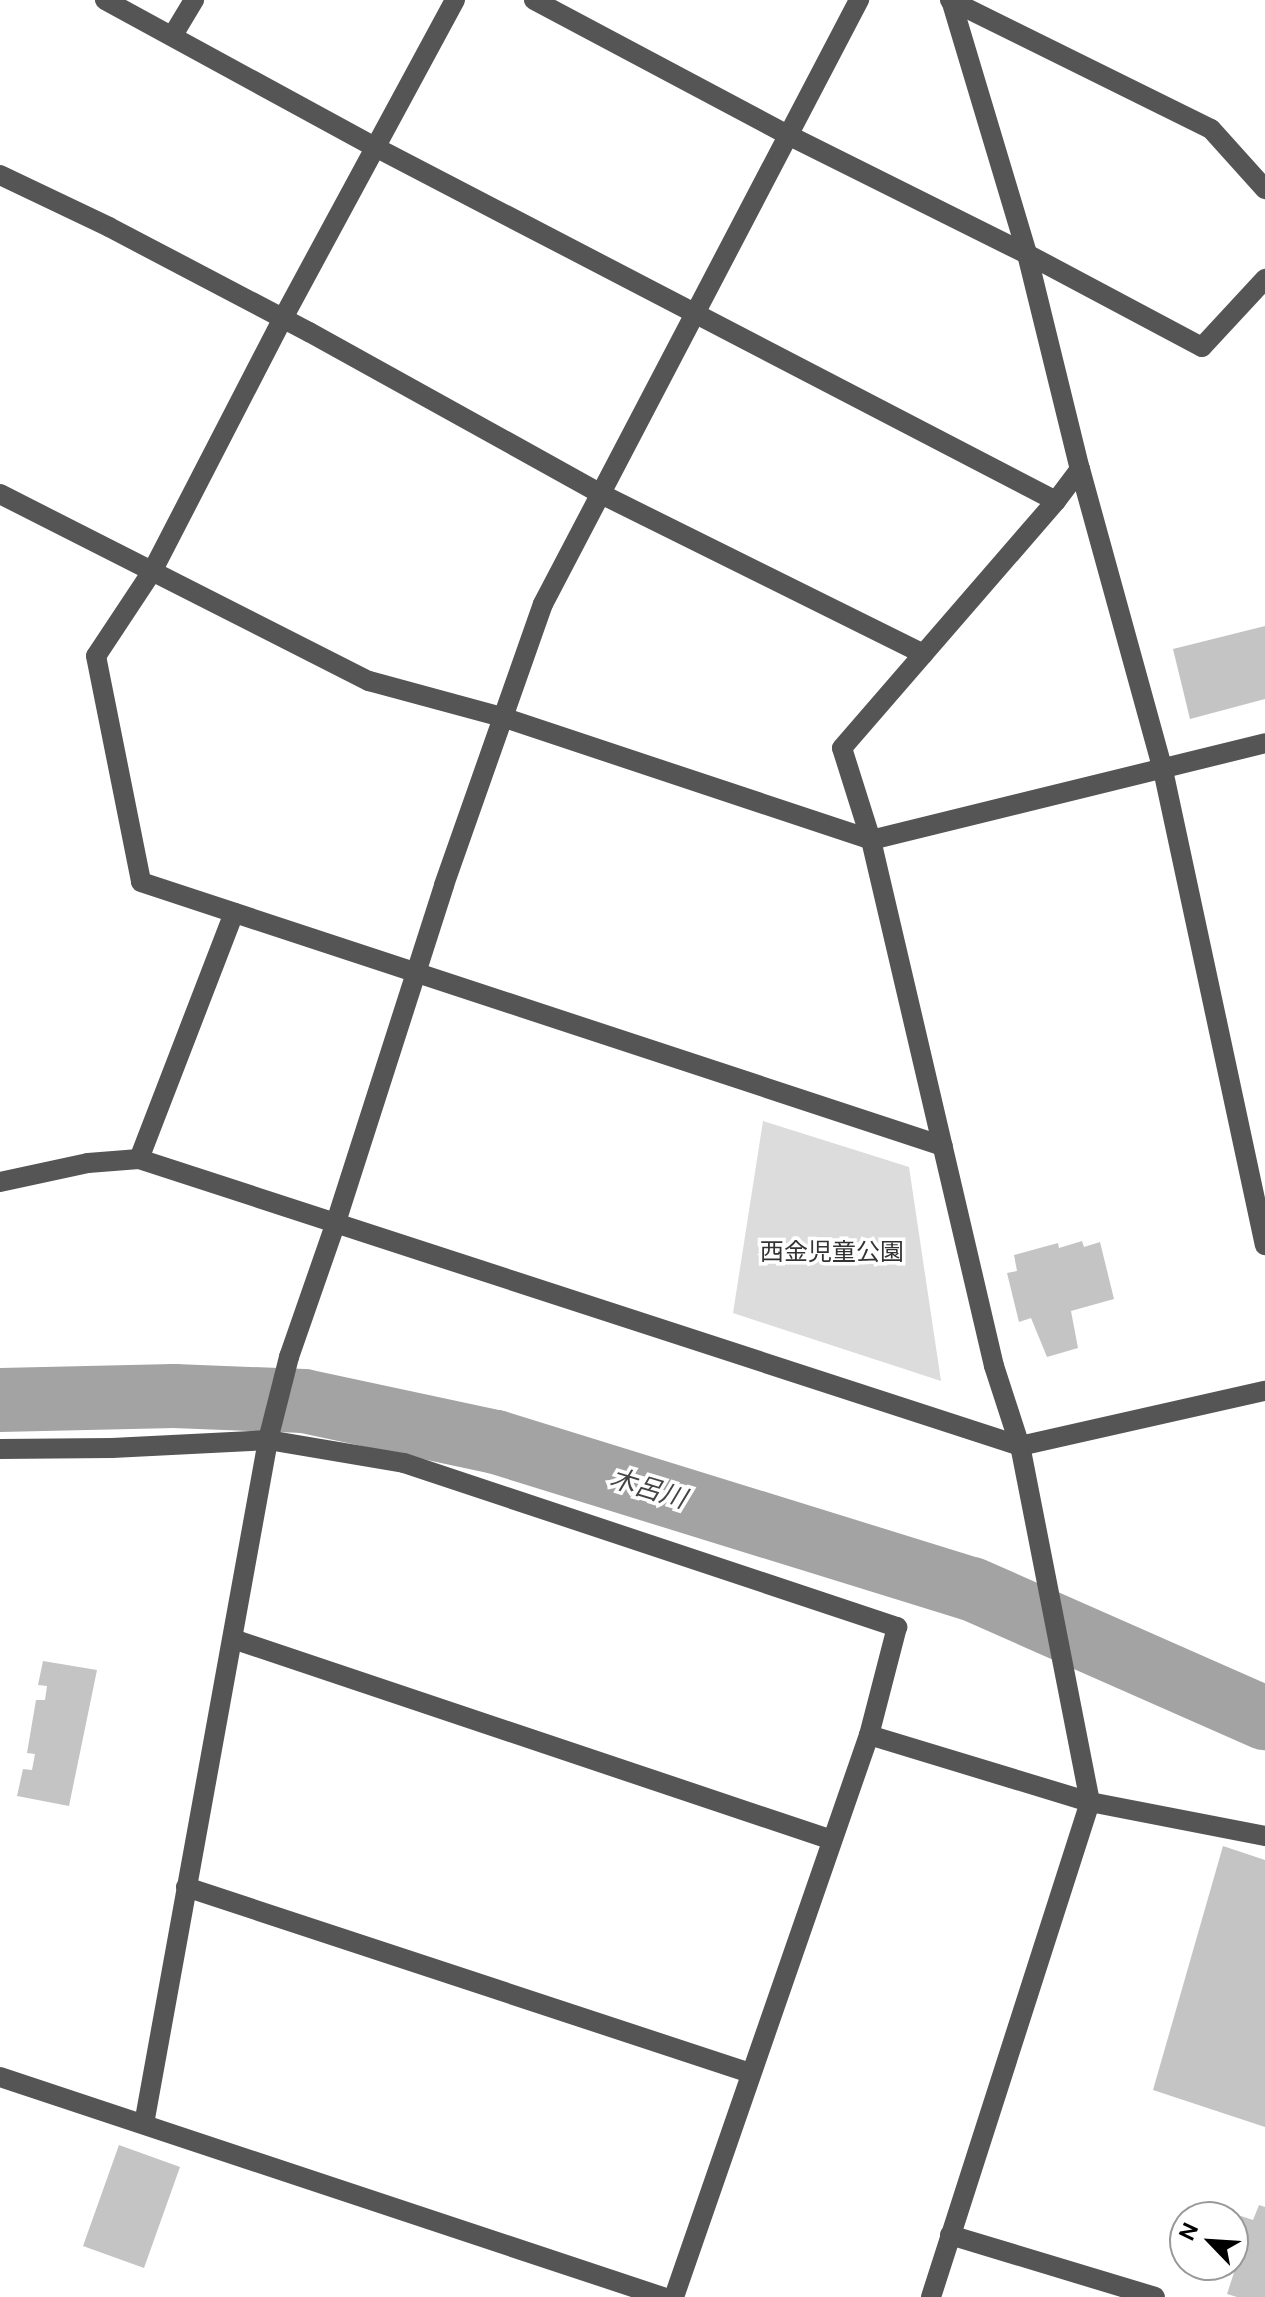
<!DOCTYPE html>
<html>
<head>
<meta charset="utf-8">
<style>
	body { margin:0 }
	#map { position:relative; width:1265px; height:2297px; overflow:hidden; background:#fff; font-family:"DM Sans","Noto Sans JP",sans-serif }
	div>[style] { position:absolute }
	.green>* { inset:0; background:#dcdcdc }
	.river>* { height:64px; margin:-32px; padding:0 32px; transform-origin:32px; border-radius:32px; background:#a3a3a3 }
	.building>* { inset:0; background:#c4c4c4 }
	.minor>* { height:20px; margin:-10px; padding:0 10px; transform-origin:10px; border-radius:10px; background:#555 }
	span { translate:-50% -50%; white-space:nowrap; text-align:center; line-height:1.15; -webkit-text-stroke:7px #fff; paint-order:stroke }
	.park-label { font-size:24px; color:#333 }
	.water-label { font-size:26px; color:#444; font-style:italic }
	.north { position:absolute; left:1169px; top:2201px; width:80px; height:80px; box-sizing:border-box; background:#fff; border:2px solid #999; border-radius:50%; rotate:295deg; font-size:22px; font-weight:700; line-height:32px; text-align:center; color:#000 }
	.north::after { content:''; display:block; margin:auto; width:28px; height:36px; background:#000; clip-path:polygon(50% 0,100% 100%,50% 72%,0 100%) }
</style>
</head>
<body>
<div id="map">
	<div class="green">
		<i style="clip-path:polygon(763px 1121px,909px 1167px,941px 1381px,733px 1313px)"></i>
	</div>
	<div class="river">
		<i style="left:0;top:1400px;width:174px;rotate:-1.3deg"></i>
		<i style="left:174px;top:1396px;width:130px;rotate:2.2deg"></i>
		<i style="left:304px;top:1401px;width:196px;rotate:12.1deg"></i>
		<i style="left:496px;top:1442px;width:498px;rotate:17.2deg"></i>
		<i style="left:972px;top:1589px;width:320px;rotate:23.8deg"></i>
	</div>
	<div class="building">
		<i style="clip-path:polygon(1265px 626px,1265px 699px,1190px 719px,1173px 649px)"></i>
		<i style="clip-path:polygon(1082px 1241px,1084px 1247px,1100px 1242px,1114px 1299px,1071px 1311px,1078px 1348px,1047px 1357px,1031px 1318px,1019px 1322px,1007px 1273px,1017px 1271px,1014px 1255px,1058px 1243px,1059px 1248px)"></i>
		<i style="clip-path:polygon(43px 1661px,97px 1670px,69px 1806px,17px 1796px,23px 1769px,32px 1770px,35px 1754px,27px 1753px,36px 1700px,45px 1700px,47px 1686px,38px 1685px)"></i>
		<i style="clip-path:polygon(1223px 1846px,1265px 1860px,1265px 2127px,1153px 2090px)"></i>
		<i style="clip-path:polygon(119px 2145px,180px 2167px,144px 2268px,83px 2246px)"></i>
		<i style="clip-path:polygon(1259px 2205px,1265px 2207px,1265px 2297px,1237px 2297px,1227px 2294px,1240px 2254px,1233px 2251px,1233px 2231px,1238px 2215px,1253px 2220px)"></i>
	</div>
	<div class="minor">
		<i style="left:105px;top:0;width:310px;rotate:28.6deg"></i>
		<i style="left:377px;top:148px;width:765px;rotate:27.47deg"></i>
		<i style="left:1056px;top:501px;width:40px;rotate:-53deg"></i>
		<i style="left:455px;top:0;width:362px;rotate:118.4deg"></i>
		<i style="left:283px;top:318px;width:284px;rotate:117.3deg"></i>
		<i style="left:153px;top:570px;width:103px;rotate:123.5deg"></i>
		<i style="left:96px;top:656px;width:230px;rotate:78.7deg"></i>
		<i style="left:141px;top:882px;width:844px;rotate:18.22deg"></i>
		<i style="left:534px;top:0;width:288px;rotate:28deg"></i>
		<i style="left:788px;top:135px;width:267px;rotate:26.5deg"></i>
		<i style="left:1027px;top:254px;width:198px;rotate:28deg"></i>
		<i style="left:1202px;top:347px;width:93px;rotate:-47.2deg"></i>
		<i style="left:950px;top:0;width:291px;rotate:26.3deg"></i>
		<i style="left:1211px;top:129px;width:81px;rotate:48deg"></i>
		<i style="left:951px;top:0;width:265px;rotate:73.3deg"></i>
		<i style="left:1027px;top:254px;width:221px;rotate:76.2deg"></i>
		<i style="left:1080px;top:469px;width:312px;rotate:74.6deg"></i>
		<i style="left:1163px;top:770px;width:486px;rotate:77.9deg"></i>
		<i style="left:173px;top:35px;width:41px;rotate:-59deg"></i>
		<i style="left:0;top:175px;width:121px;rotate:25.5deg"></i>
		<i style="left:109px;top:227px;width:226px;rotate:27.7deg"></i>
		<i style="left:309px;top:332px;width:334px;rotate:29deg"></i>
		<i style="left:601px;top:494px;width:360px;rotate:26.4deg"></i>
		<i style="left:0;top:494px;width:414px;rotate:26.9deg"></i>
		<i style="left:369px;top:681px;width:141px;rotate:15.2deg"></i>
		<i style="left:505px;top:718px;width:386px;rotate:18.4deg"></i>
		<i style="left:871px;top:840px;width:406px;rotate:-13.8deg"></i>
		<i style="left:139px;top:1159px;width:264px;rotate:-68.9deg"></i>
		<i style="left:0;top:1182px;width:90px;rotate:-12.2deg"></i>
		<i style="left:88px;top:1163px;width:51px;rotate:-4.5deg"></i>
		<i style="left:139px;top:1159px;width:927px;rotate:18.04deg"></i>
		<i style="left:1020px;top:1446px;width:84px;rotate:-108deg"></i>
		<i style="left:994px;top:1366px;width:540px;rotate:-103.16deg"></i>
		<i style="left:871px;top:840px;width:96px;rotate:-107.5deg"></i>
		<i style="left:842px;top:748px;width:327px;rotate:-49.1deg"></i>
		<i style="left:0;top:1449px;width:112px;rotate:-0.5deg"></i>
		<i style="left:112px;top:1448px;width:156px;rotate:-2.9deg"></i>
		<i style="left:268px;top:1440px;width:138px;rotate:9.6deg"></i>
		<i style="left:404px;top:1463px;width:520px;rotate:18.4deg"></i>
		<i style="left:897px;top:1627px;width:112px;rotate:104.5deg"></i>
		<i style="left:233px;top:1639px;width:632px;rotate:18.55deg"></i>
		<i style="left:186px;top:1887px;width:594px;rotate:18.25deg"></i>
		<i style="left:0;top:2077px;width:699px;rotate:18.36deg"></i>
		<i style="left:144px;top:2124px;width:695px;rotate:-79.72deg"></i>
		<i style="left:268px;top:1440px;width:86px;rotate:-75.8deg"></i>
		<i style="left:289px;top:1357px;width:143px;rotate:-70.8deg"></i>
		<i style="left:336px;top:1222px;width:354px;rotate:-72.2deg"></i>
		<i style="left:444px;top:885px;width:298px;rotate:-70.6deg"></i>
		<i style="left:543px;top:604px;width:682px;rotate:-62.38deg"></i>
		<i style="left:950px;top:2235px;width:214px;rotate:16.8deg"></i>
		<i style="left:674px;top:2297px;width:595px;rotate:-70.86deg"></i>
		<i style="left:869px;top:1735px;width:231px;rotate:16.9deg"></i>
		<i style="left:1090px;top:1802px;width:363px;rotate:-101.1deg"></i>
		<i style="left:1020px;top:1446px;width:251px;rotate:-12.7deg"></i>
		<i style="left:931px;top:2297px;width:520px;rotate:-72.19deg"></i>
		<i style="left:1090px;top:1802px;width:178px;rotate:11deg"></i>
	</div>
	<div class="park-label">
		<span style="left:832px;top:1252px">西金児童公園</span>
	</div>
	<div class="water-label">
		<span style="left:648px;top:1489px;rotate:17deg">木呂川</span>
	</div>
	<div class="north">N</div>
</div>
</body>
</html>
